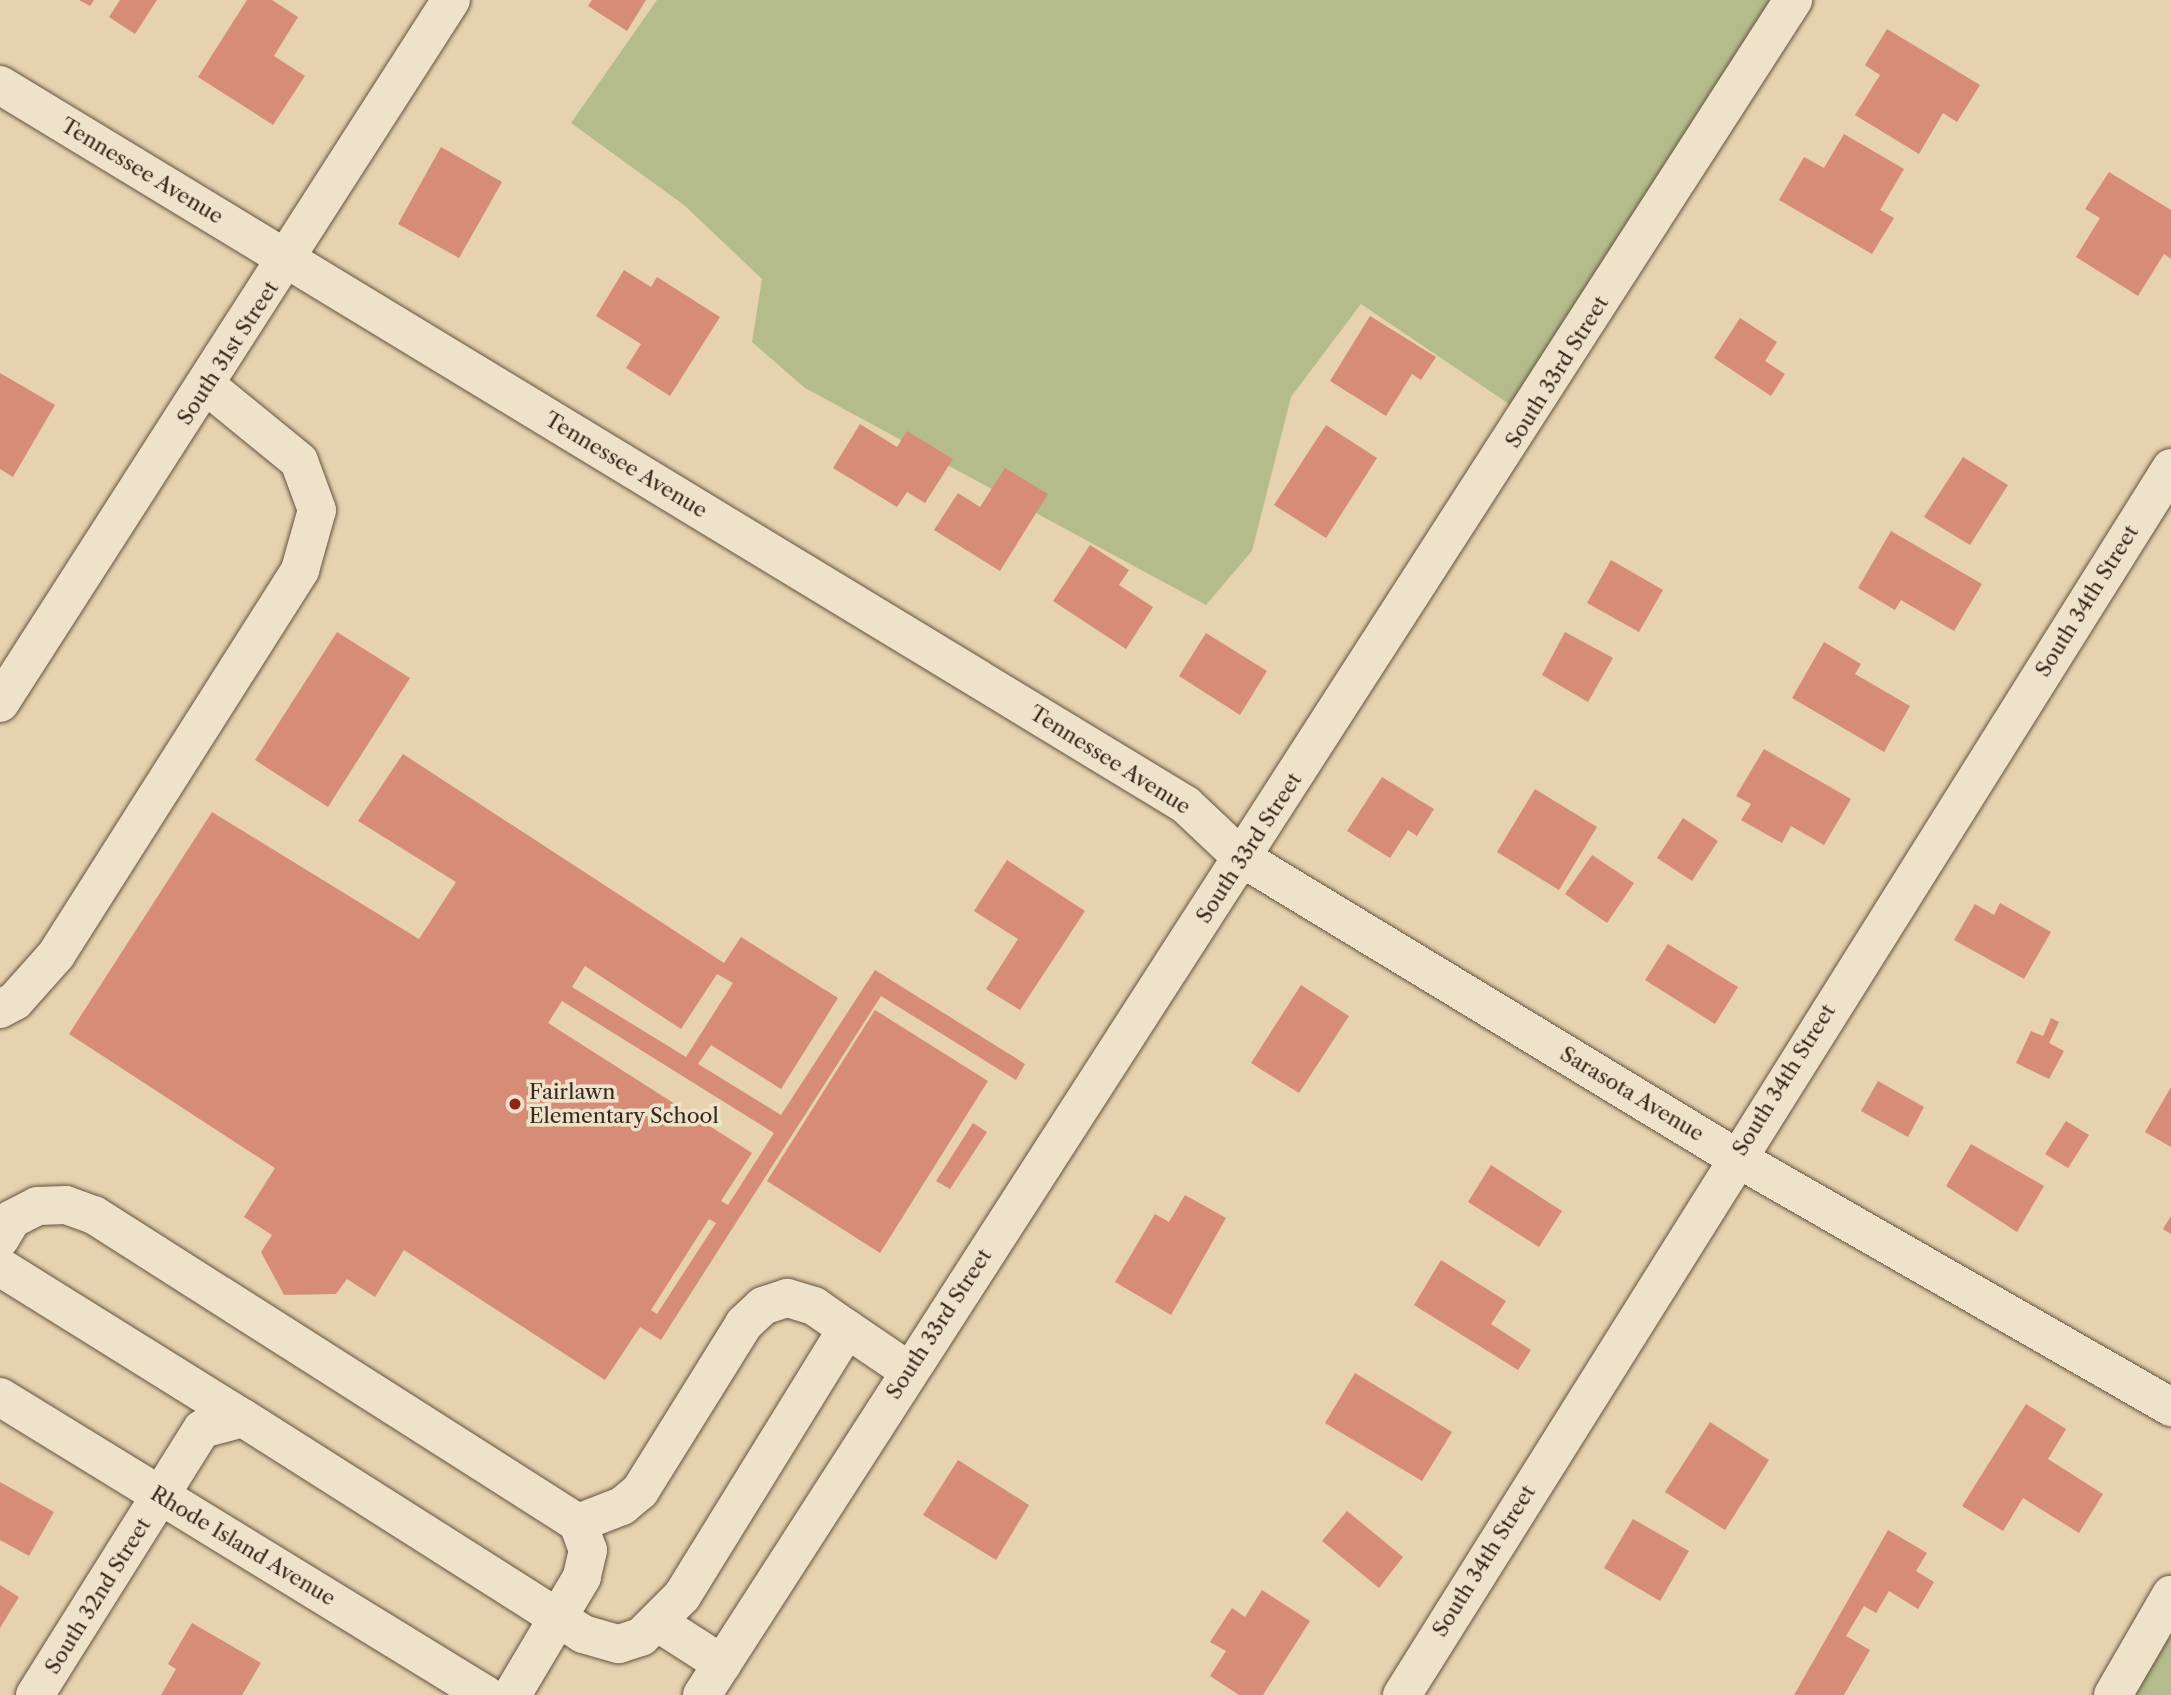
<!DOCTYPE html>
<html>
<head>
<meta charset="utf-8">
<style>
	body { margin:0 }
	#map { position:relative; width:2171px; height:1695px; overflow:hidden; background:#e7d2af; font-family:"Libre Caslon Text",serif }
	div>[style] { position:absolute }
	.green>* { inset:0; background:#b4bc8c }
	.building>* { inset:0; background:#d68c76 }
	.roads { filter:drop-shadow(0 0 2px #645342) drop-shadow(0 0 2px #645342) }
	.minor>* { height:38px; margin:-19px; padding:0 19px; transform-origin:19px; border-radius:19px; background:#efe2cb }
	.dots>* { width:19px; height:19px; translate:-50% -50%; box-sizing:border-box; border:4px solid #efe2cb; border-radius:50% }
	span { translate:-50% -50%; white-space:nowrap; text-align:center; line-height:1.15; -webkit-text-stroke:7px #efe2cb; paint-order:stroke }
	.street-label { font-size:21px; color:#38291d }
	.poi-label { font-size:21px; color:#38291d }
	.left { translate:0 -50%; text-align:left }
</style>
</head>
<body>
<div id="map">
	<div class="green">
		<i style="clip-path:polygon(657px 0,1770px 0,1512px 406px,1361px 304px,1291px 397px,1252px 551px,1206px 605px,805px 388px,752px 342px,762px 279px,684px 205px,571px 123px)"></i>
		<i style="clip-path:polygon(2171px 1633px,2171px 1695px,2135px 1695px)"></i>
	</div>
	<div class="building">
		<i style="clip-path:polygon(79px 0,94px 0,90px 6px)"></i>
		<i style="clip-path:polygon(120px 0,157px 0,135px 34px,109px 17px)"></i>
		<i style="clip-path:polygon(247px 0,272px 0,298px 17px,274px 56px,305px 76px,273px 125px,198px 77px)"></i>
		<i style="clip-path:polygon(592px 0,646px 0,627px 31px,588px 6px)"></i>
		<i style="clip-path:polygon(1887px 29px,1980px 85px,1957px 122px,1943px 113px,1919px 154px,1855px 115px,1880px 75px,1865px 65px)"></i>
		<i style="clip-path:polygon(1844px 134px,1904px 169px,1880px 210px,1894px 218px,1872px 254px,1779px 200px,1804px 157px,1824px 168px)"></i>
		<i style="clip-path:polygon(441px 147px,502px 182px,459px 258px,398px 224px)"></i>
		<i style="clip-path:polygon(2109px 172px,2171px 210px,2171px 259px,2164px 254px,2138px 296px,2076px 257px,2100px 218px,2085px 209px)"></i>
		<i style="clip-path:polygon(624px 270px,651px 287px,657px 277px,720px 317px,670px 396px,626px 368px,641px 344px,596px 316px)"></i>
		<i style="clip-path:polygon(1370px 316px,1436px 357px,1421px 380px,1412px 374px,1386px 416px,1330px 381px)"></i>
		<i style="clip-path:polygon(1740px 318px,1777px 342px,1765px 361px,1785px 374px,1771px 396px,1714px 358px)"></i>
		<i style="clip-path:polygon(0 373px,55px 405px,13px 477px,0 469px)"></i>
		<i style="clip-path:polygon(860px 424px,897px 447px,907px 431px,953px 459px,925px 503px,907px 492px,897px 507px,833px 468px)"></i>
		<i style="clip-path:polygon(1326px 425px,1377px 458px,1326px 538px,1274px 505px)"></i>
		<i style="clip-path:polygon(1963px 457px,2008px 485px,1970px 545px,1924px 517px)"></i>
		<i style="clip-path:polygon(1005px 468px,1048px 494px,1000px 571px,934px 530px,958px 493px,980px 507px)"></i>
		<i style="clip-path:polygon(1891px 531px,1982px 584px,1954px 631px,1901px 600px,1895px 610px,1858px 588px)"></i>
		<i style="clip-path:polygon(1090px 545px,1129px 570px,1119px 585px,1153px 607px,1126px 649px,1053px 601px)"></i>
		<i style="clip-path:polygon(1611px 560px,1663px 590px,1639px 632px,1587px 603px)"></i>
		<i style="clip-path:polygon(337px 632px,410px 678px,328px 807px,255px 760px)"></i>
		<i style="clip-path:polygon(1565px 632px,1613px 658px,1588px 702px,1542px 675px)"></i>
		<i style="clip-path:polygon(1206px 633px,1267px 671px,1240px 715px,1179px 676px)"></i>
		<i style="clip-path:polygon(1824px 642px,1861px 664px,1855px 674px,1910px 706px,1884px 752px,1792px 698px)"></i>
		<i style="clip-path:polygon(1764px 749px,1851px 799px,1824px 845px,1791px 826px,1782px 843px,1741px 820px,1751px 804px,1736px 796px)"></i>
		<i style="clip-path:polygon(evenodd,403px 754px,724px 963px,741px 937px,838px 998px,781px 1089px,711px 1045px,698px 1064px,781px 1115px,875px 970px,1025px 1064px,1016px 1080px,881px 996px,661px 1340px,640px 1327px,605px 1380px,404px 1250px,375px 1297px,347px 1279px,336px 1294px,284px 1295px,261px 1252px,272px 1235px,244px 1217px,275px 1168px,69px 1034px,212px 812px,419px 939px,456px 882px,358px 821px,403px 754px,585px 966px,681px 1029px,717px 974px,733px 983px,686px 1057px,572px 987px,585px 966px,403px 754px,562px 1001px,774px 1133px,728px 1205px,721px 1201px,752px 1153px,548px 1023px,562px 1001px,403px 754px,709px 1219px,716px 1223px,657px 1314px,651px 1310px,709px 1219px)"></i>
		<i style="clip-path:polygon(1382px 777px,1434px 809px,1417px 836px,1408px 830px,1390px 858px,1347px 831px)"></i>
		<i style="clip-path:polygon(1535px 789px,1597px 827px,1559px 890px,1497px 852px)"></i>
		<i style="clip-path:polygon(1683px 818px,1718px 841px,1692px 881px,1657px 858px)"></i>
		<i style="clip-path:polygon(1592px 855px,1634px 883px,1607px 923px,1565px 894px)"></i>
		<i style="clip-path:polygon(1007px 860px,1085px 911px,1020px 1010px,986px 989px,1018px 939px,974px 911px)"></i>
		<i style="clip-path:polygon(2000px 903px,2051px 932px,2024px 979px,1954px 940px,1975px 904px,1994px 915px)"></i>
		<i style="clip-path:polygon(1668px 944px,1738px 987px,1715px 1024px,1645px 980px)"></i>
		<i style="clip-path:polygon(1301px 985px,1349px 1016px,1299px 1093px,1251px 1063px)"></i>
		<i style="clip-path:polygon(875px 1010px,988px 1081px,880px 1253px,767px 1181px)"></i>
		<i style="clip-path:polygon(2051px 1018px,2059px 1022px,2049px 1043px,2064px 1051px,2049px 1079px,2016px 1063px,2031px 1031px,2043px 1036px)"></i>
		<i style="clip-path:polygon(1878px 1081px,1924px 1107px,1908px 1137px,1861px 1111px)"></i>
		<i style="clip-path:polygon(2171px 1087px,2171px 1147px,2145px 1132px)"></i>
		<i style="clip-path:polygon(2066px 1121px,2089px 1135px,2068px 1168px,2045px 1154px)"></i>
		<i style="clip-path:polygon(973px 1123px,987px 1132px,950px 1189px,936px 1181px)"></i>
		<i style="clip-path:polygon(1971px 1144px,2044px 1186px,2017px 1232px,1946px 1186px)"></i>
		<i style="clip-path:polygon(1491px 1165px,1562px 1211px,1539px 1247px,1468px 1202px)"></i>
		<i style="clip-path:polygon(1185px 1195px,1226px 1218px,1171px 1315px,1115px 1282px,1155px 1214px,1169px 1222px)"></i>
		<i style="clip-path:polygon(2171px 1216px,2171px 1234px,2163px 1229px)"></i>
		<i style="clip-path:polygon(1441px 1260px,1506px 1301px,1491px 1324px,1531px 1350px,1518px 1370px,1414px 1305px)"></i>
		<i style="clip-path:polygon(1355px 1373px,1452px 1432px,1422px 1481px,1325px 1423px)"></i>
		<i style="clip-path:polygon(2026px 1404px,2066px 1429px,2048px 1459px,2103px 1494px,2079px 1533px,2023px 1498px,2003px 1531px,1962px 1506px)"></i>
		<i style="clip-path:polygon(1710px 1422px,1769px 1460px,1725px 1530px,1665px 1492px)"></i>
		<i style="clip-path:polygon(958px 1460px,1029px 1505px,996px 1560px,923px 1515px)"></i>
		<i style="clip-path:polygon(0 1482px,54px 1512px,29px 1556px,0 1540px)"></i>
		<i style="clip-path:polygon(1347px 1511px,1403px 1557px,1379px 1588px,1322px 1541px)"></i>
		<i style="clip-path:polygon(1633px 1519px,1689px 1551px,1660px 1601px,1604px 1568px)"></i>
		<i style="clip-path:polygon(1888px 1530px,1927px 1553px,1916px 1571px,1934px 1582px,1918px 1609px,1889px 1591px,1876px 1613px,1864px 1606px,1846px 1636px,1870px 1650px,1844px 1695px,1794px 1695px)"></i>
		<i style="clip-path:polygon(0 1585px,19px 1597px,0 1628px)"></i>
		<i style="clip-path:polygon(1262px 1590px,1310px 1621px,1263px 1695px,1239px 1695px,1210px 1676px,1226px 1651px,1210px 1642px,1232px 1608px,1245px 1617px)"></i>
		<i style="clip-path:polygon(192px 1623px,261px 1663px,242px 1695px,161px 1695px,176px 1669px,168px 1664px)"></i>
	</div>
	<div class="roads">
		<div class="minor">
			<i style="left:0;top:85px;width:1387px;rotate:31.26deg"></i>
			<i style="left:1186px;top:805px;width:77px;rotate:43.4deg"></i>
			<i style="left:1242px;top:858px;width:577px;rotate:31.24deg"></i>
			<i style="left:1735px;top:1157px;width:503px;rotate:29.83deg"></i>
			<i style="left:0;top:703px;width:835px;rotate:-57.32deg"></i>
			<i style="left:0;top:1009px;width:17px;rotate:-28deg"></i>
			<i style="left:15px;top:1001px;width:62px;rotate:-48.3deg"></i>
			<i style="left:56px;top:955px;width:456px;rotate:-57.6deg"></i>
			<i style="left:300px;top:570px;width:62px;rotate:-74.2deg"></i>
			<i style="left:317px;top:510px;width:52px;rotate:-110.2deg"></i>
			<i style="left:299px;top:461px;width:119px;rotate:-140.8deg"></i>
			<i style="left:0;top:1239px;width:23px;rotate:-59deg"></i>
			<i style="left:12px;top:1219px;width:28px;rotate:-27deg"></i>
			<i style="left:37px;top:1206px;width:29px;rotate:-2deg"></i>
			<i style="left:66px;top:1205px;width:30px;rotate:20deg"></i>
			<i style="left:94px;top:1215px;width:574px;rotate:32.47deg"></i>
			<i style="left:578px;top:1523px;width:29px;rotate:70deg"></i>
			<i style="left:588px;top:1550px;width:28px;rotate:103deg"></i>
			<i style="left:582px;top:1577px;width:137px;rotate:120.7deg"></i>
			<i style="left:0;top:1267px;width:286px;rotate:31.9deg"></i>
			<i style="left:847px;top:1329px;width:75px;rotate:34.1deg"></i>
			<i style="left:0;top:1397px;width:570px;rotate:31.52deg"></i>
			<i style="left:660px;top:1624px;width:74px;rotate:32.8deg"></i>
			<i style="left:35px;top:1695px;width:314px;rotate:-57.9deg"></i>
			<i style="left:202px;top:1429px;width:42px;rotate:-15deg"></i>
			<i style="left:243px;top:1418px;width:403px;rotate:32.4deg"></i>
			<i style="left:583px;top:1634px;width:37px;rotate:16deg"></i>
			<i style="left:619px;top:1644px;width:23px;rotate:-18deg"></i>
			<i style="left:641px;top:1637px;width:58px;rotate:-45deg"></i>
			<i style="left:682px;top:1596px;width:314px;rotate:-58.3deg"></i>
			<i style="left:847px;top:1329px;width:40px;rotate:-145.1deg"></i>
			<i style="left:814px;top:1306px;width:28px;rotate:-163deg"></i>
			<i style="left:787px;top:1298px;width:25px;rotate:162deg"></i>
			<i style="left:763px;top:1306px;width:26px;rotate:137deg"></i>
			<i style="left:744px;top:1324px;width:197px;rotate:121.9deg"></i>
			<i style="left:640px;top:1491px;width:23px;rotate:140deg"></i>
			<i style="left:622px;top:1506px;width:47px;rotate:158.9deg"></i>
			<i style="left:702px;top:1695px;width:2016px;rotate:-57.23deg"></i>
			<i style="left:1402px;top:1695px;width:1448px;rotate:-57.92deg"></i>
			<i style="left:2113px;top:1695px;width:116px;rotate:-59.9deg"></i>
		</div>
	</div>
	<div class="dots">
		<i style="left:515px;top:1104px;background:#8f2418"></i>
	</div>
	<div class="street-label">
		<span style="left:142px;top:171px;rotate:31deg">Tennessee Avenue</span>
		<span style="left:228px;top:353px;rotate:-57deg">South 31st Street</span>
		<span style="left:1557px;top:372px;rotate:-58deg">South 33rd Street</span>
		<span style="left:626px;top:465px;rotate:31deg">Tennessee Avenue</span>
		<span style="left:2087px;top:601px;rotate:-58deg">South 34th Street</span>
		<span style="left:1110px;top:760px;rotate:32deg">Tennessee Avenue</span>
		<span style="left:1249px;top:848px;rotate:-57deg">South 33rd Street</span>
		<span style="left:1784px;top:1080px;rotate:-58deg">South 34th Street</span>
		<span style="left:1632px;top:1094px;rotate:31deg">Sarasota Avenue</span>
		<span style="left:939px;top:1324px;rotate:-57deg">South 33rd Street</span>
		<span style="left:243px;top:1546px;rotate:31deg">Rhode Island Avenue</span>
		<span style="left:1484px;top:1561px;rotate:-58deg">South 34th Street</span>
		<span style="left:98px;top:1596px;rotate:-58deg">South 32nd Street</span>
	</div>
	<div class="poi-label">
		<span class="left" style="left:529px;top:1104px">Fairlawn<br>Elementary School</span>
	</div>
</div>
</body>
</html>
